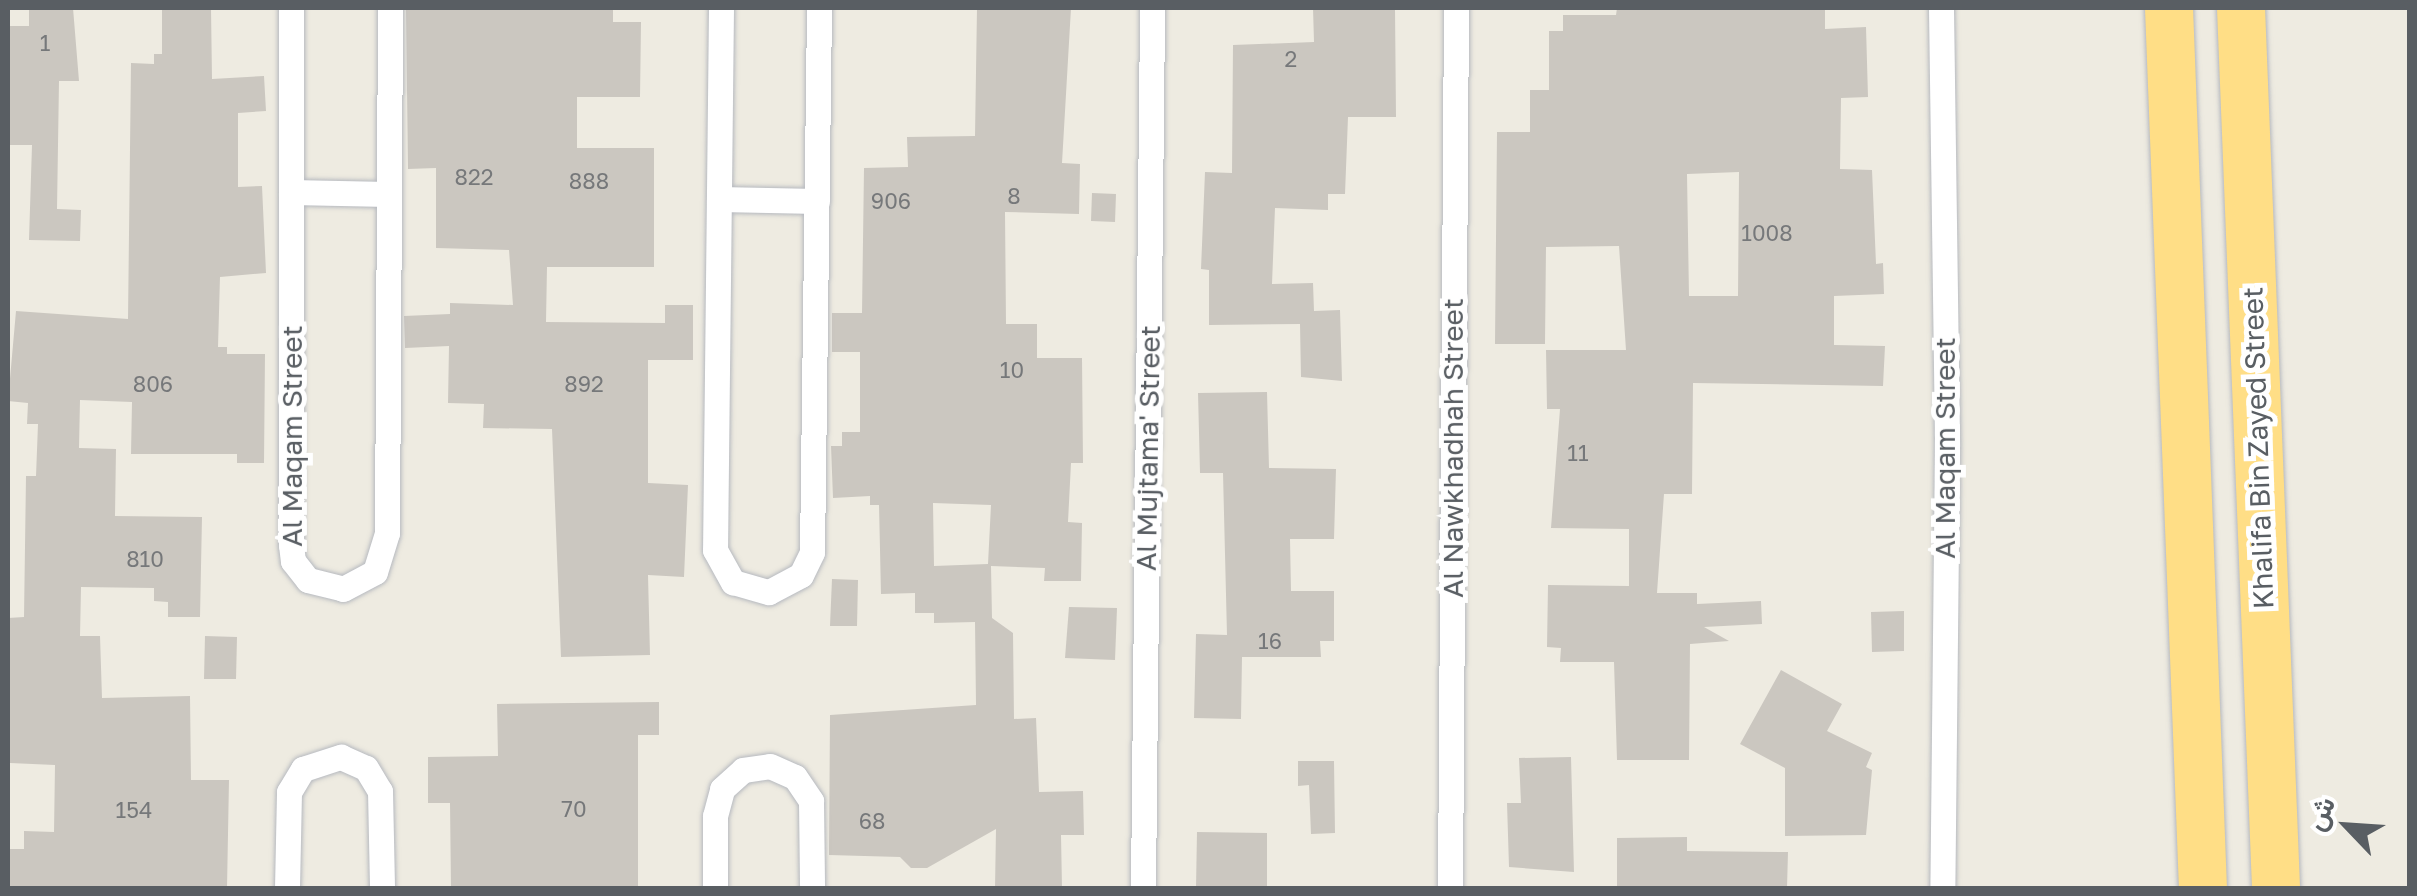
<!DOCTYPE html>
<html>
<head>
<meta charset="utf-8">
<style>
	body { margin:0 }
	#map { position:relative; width:2417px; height:896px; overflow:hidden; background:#eeebe1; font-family:"Golos Text",Vazirmatn,sans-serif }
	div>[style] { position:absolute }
	.building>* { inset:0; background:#cbc7c0 }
	.roads { filter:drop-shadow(0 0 2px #b6b9bf) drop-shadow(0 0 2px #b6b9bf) }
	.street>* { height:25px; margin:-12.5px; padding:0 12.5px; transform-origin:12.5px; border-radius:12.5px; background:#fff }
	.highway>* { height:48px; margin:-24px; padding:0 24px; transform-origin:24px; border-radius:24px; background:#ffde86 }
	span { translate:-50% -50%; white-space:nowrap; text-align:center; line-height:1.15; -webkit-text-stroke:10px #fff; paint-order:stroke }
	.number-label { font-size:22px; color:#76787a }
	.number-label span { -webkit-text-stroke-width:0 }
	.street-label { font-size:28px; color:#595e63 }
	.frame { position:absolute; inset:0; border:10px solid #595e63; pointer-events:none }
	.north { position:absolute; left:2297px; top:776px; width:100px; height:100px; -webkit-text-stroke:8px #fff; paint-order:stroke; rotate:295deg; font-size:28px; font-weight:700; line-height:40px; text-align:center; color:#595e63 }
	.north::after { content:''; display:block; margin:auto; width:35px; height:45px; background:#595e63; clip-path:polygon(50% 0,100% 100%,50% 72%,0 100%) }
</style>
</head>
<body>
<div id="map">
	<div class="building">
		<i style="clip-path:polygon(29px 8px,73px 8px,79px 81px,59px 81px,57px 209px,81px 210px,80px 241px,29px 240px,32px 145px,9px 145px,10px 26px,29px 26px)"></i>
		<i style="clip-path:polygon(162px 8px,211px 8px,212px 79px,264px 76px,266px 111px,238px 113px,238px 187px,262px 186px,266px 273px,220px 277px,218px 347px,227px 347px,227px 354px,265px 354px,264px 463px,237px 463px,237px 454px,131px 454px,132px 402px,80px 400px,79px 448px,116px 449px,115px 516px,202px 517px,200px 617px,168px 617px,168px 602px,154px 601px,154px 588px,81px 587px,80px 636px,100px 636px,102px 698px,190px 696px,191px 780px,229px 780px,227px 888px,9px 888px,9px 849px,24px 849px,24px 831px,54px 832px,55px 765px,10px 763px,8px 618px,24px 617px,26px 476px,36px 476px,38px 424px,27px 424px,28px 403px,8px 401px,16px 311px,128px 319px,131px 63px,154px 64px,154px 54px,162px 54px)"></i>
		<i style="clip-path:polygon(406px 8px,613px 8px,613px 22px,641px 22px,640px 97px,577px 97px,577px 148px,654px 148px,654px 267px,547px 267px,546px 322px,665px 323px,665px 305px,693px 305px,693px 360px,648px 360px,648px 483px,688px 485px,684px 577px,648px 575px,650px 655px,561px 657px,552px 429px,483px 428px,484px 404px,448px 403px,449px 346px,405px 348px,404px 316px,450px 314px,450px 303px,513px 305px,509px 250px,436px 248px,436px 168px,408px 169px)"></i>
		<i style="clip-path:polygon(evenodd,977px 8px,1071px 8px,1062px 163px,1080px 164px,1079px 214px,1005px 212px,1006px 324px,1037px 324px,1037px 358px,1082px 358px,1083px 463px,1071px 463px,1068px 522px,1082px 523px,1081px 581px,1044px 581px,1045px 568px,991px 566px,992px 618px,1013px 633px,1014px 719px,1036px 718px,1039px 792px,1083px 791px,1084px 835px,1061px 835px,1062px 888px,995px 888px,996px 829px,927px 868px,911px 868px,900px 857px,829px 855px,830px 715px,976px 705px,975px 622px,934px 623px,934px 613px,915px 613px,915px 593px,881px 594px,879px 505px,870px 505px,870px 496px,833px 498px,831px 446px,842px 446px,842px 432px,860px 432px,860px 352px,832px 352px,832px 313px,862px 313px,864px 168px,908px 167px,907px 137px,975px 136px,977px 8px,933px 503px,991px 505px,988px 564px,934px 566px,933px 503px)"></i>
		<i style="clip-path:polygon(1313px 8px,1395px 8px,1396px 117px,1348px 117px,1345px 194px,1328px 194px,1328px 210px,1275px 208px,1272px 284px,1313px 283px,1314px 311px,1340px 310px,1342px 381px,1301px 377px,1300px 324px,1209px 325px,1209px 270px,1201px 269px,1205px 172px,1232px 173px,1233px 45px,1314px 42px)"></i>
		<i style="clip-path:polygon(evenodd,1617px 8px,1825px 8px,1825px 29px,1866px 27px,1868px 97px,1841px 98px,1840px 169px,1872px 170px,1876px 264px,1883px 263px,1884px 294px,1834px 296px,1834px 345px,1885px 346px,1883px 386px,1693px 383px,1692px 494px,1664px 494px,1657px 593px,1697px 593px,1697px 604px,1761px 601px,1762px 624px,1704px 627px,1729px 641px,1690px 644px,1689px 760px,1617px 760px,1614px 662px,1560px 662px,1561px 648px,1547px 647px,1548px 585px,1629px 586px,1629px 529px,1551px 528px,1560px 409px,1547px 409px,1546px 350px,1626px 350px,1619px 246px,1546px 247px,1545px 344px,1495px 344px,1497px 132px,1530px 132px,1530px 90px,1549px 90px,1549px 31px,1563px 31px,1563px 15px,1616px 15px,1617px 8px,1739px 172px,1738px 296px,1689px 296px,1687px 174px,1739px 172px)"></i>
		<i style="clip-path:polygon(1092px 193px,1116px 194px,1115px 222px,1091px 221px)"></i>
		<i style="clip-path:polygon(1267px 392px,1269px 468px,1336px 469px,1334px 539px,1290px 539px,1291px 591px,1334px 591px,1334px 641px,1320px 641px,1321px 657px,1242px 657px,1241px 719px,1194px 718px,1196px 634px,1227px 635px,1223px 473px,1200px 473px,1198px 393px)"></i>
		<i style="clip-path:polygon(832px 579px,858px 580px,857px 626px,830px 626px)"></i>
		<i style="clip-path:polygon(1069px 607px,1117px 608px,1115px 660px,1065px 658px)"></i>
		<i style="clip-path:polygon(1904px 611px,1904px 651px,1872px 652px,1871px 612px)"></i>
		<i style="clip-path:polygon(205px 636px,237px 637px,236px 679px,204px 679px)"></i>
		<i style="clip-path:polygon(1781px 670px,1842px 704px,1827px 731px,1872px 753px,1866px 767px,1872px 770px,1866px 835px,1785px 836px,1785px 768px,1740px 744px)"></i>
		<i style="clip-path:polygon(659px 702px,659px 735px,638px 735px,638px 888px,451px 888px,450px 803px,428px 803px,428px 757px,498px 756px,497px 704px)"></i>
		<i style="clip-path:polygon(1571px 757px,1574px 872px,1509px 867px,1507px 803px,1521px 803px,1519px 758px)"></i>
		<i style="clip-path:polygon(1298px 761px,1334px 761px,1335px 833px,1311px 834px,1309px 785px,1298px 786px)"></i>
		<i style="clip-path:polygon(1197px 832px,1267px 833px,1267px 888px,1196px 888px)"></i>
		<i style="clip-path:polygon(1687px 837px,1687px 851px,1788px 852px,1787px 888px,1617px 888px,1617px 838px)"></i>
	</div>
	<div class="roads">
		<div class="street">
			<i style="left:291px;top:8px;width:537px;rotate:90deg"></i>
			<i style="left:291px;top:545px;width:16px;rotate:83deg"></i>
			<i style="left:293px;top:561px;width:24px;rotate:52deg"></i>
			<i style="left:308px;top:580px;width:36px;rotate:14deg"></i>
			<i style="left:343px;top:589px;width:36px;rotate:-28deg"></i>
			<i style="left:375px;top:572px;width:41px;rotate:-72.9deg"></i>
			<i style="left:387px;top:533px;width:525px;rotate:-89.67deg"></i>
			<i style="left:721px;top:8px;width:542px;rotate:90.63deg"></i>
			<i style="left:715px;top:550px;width:37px;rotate:61deg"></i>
			<i style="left:733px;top:582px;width:37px;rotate:16deg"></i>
			<i style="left:769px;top:592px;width:36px;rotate:-28deg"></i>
			<i style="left:801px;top:575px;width:25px;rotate:-64deg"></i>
			<i style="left:812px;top:552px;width:544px;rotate:-89.26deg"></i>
			<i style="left:1941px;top:8px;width:438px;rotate:89.2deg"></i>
			<i style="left:1947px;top:446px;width:442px;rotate:90.6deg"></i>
			<i style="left:291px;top:192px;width:97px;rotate:1.2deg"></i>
			<i style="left:719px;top:199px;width:98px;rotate:1.2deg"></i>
			<i style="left:287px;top:888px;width:96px;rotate:-88.8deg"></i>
			<i style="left:289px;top:792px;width:27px;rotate:-59deg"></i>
			<i style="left:303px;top:769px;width:40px;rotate:-18deg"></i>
			<i style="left:341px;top:757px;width:27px;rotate:24deg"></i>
			<i style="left:366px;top:768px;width:27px;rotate:59deg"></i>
			<i style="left:380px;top:791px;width:97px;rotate:88.8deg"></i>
			<i style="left:715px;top:888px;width:72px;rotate:-90deg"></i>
			<i style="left:715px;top:816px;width:28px;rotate:-75deg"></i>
			<i style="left:722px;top:789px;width:28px;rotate:-42deg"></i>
			<i style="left:743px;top:770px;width:27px;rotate:-8deg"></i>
			<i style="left:770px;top:766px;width:27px;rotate:24deg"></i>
			<i style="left:795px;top:777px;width:29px;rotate:56deg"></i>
			<i style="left:811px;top:801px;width:87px;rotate:89.3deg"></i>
			<i style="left:1143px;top:888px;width:880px;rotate:-89.41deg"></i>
			<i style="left:1450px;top:888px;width:880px;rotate:-89.61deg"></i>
		</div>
		<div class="highway">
			<i style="left:2169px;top:8px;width:881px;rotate:87.79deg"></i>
			<i style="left:2241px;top:8px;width:881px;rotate:87.72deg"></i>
		</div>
	</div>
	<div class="number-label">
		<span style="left:45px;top:43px">1</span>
		<span style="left:1291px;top:59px">2</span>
		<span style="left:474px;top:177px">822</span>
		<span style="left:589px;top:181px">888</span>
		<span style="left:1014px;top:196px">8</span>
		<span style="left:891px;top:201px">906</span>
		<span style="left:1767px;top:233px">1008</span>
		<span style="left:1012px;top:370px">10</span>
		<span style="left:153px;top:384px">806</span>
		<span style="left:584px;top:384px">892</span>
		<span style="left:1578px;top:453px">11</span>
		<span style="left:145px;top:559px">810</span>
		<span style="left:1270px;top:641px">16</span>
		<span style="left:574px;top:809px">70</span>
		<span style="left:134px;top:810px">154</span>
		<span style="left:872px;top:821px">68</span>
	</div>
	<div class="street-label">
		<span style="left:292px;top:436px;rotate:-90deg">Al Maqam Street</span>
		<span style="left:1148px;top:448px;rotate:-89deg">Al Mujtama' Street</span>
		<span style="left:1453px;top:448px;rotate:-90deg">Al Nawkhadhah Street</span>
		<span style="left:1945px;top:448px;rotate:-90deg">Al Maqam Street</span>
		<span style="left:2258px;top:448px;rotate:-92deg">Khalifa Bin Zayed Street</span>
	</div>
	<div class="frame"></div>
	<div class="north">ش</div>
</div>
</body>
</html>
